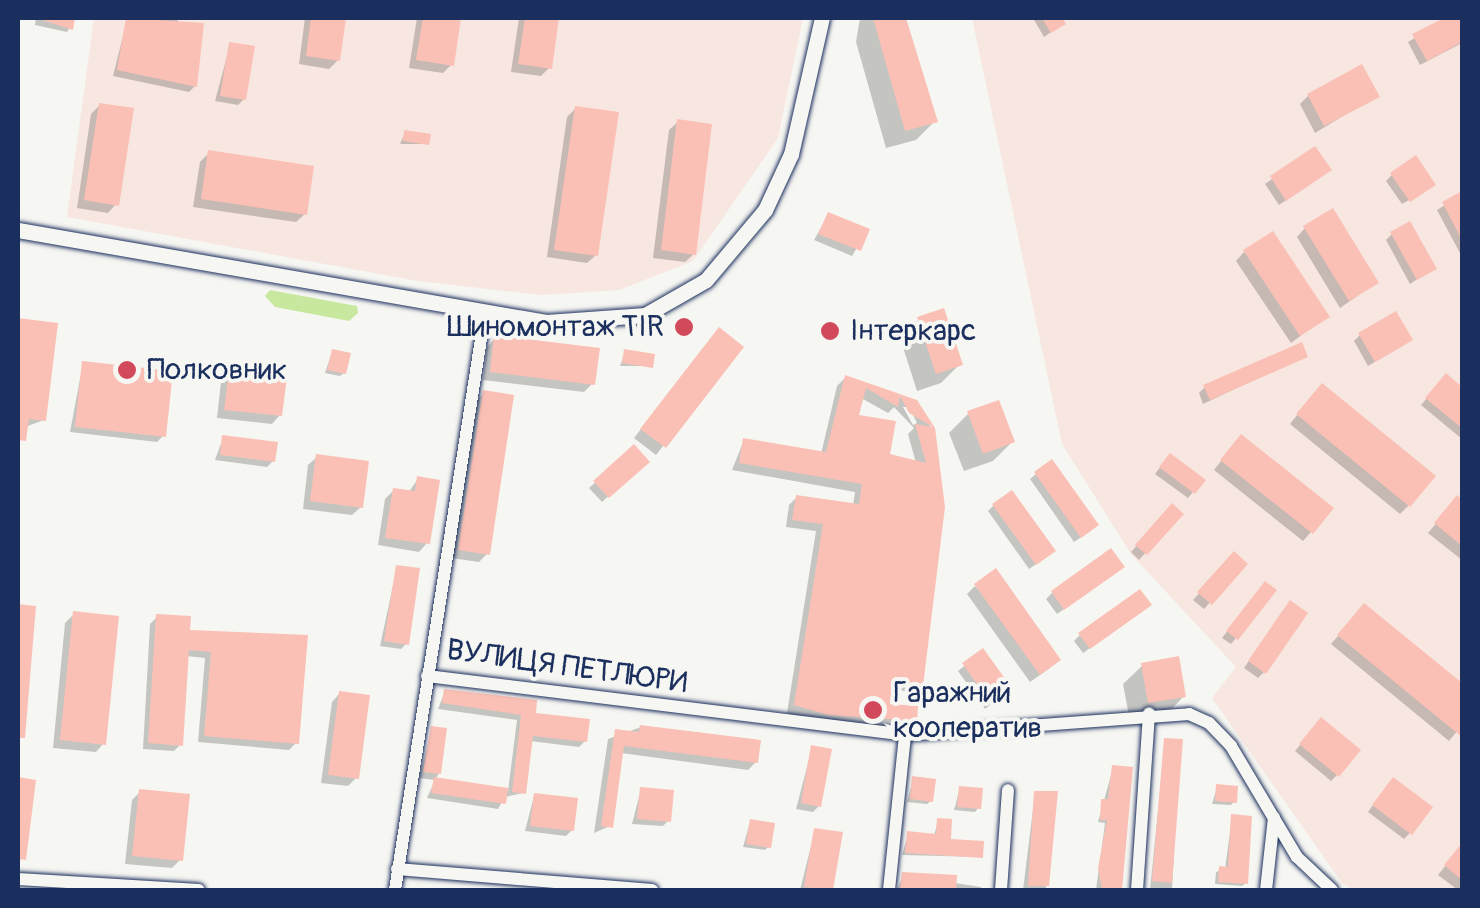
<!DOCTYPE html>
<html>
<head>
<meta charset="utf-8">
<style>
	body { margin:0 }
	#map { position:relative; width:1480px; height:908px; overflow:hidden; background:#f6f6f2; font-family:Pangolin,sans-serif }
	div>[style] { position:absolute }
	.built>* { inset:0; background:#f8e6e0 }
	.green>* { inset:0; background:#c8e8a0 }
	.shadow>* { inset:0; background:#0003 }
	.building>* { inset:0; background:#fbc0b5 }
	.roads { filter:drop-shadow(0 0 2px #1b2f5e) drop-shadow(0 0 2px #1b2f5e) }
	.minor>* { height:12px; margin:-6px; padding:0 6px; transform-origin:6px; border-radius:6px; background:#f6f6f2 }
	.major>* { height:15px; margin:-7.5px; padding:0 7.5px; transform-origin:7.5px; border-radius:7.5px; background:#f6f6f2 }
	.dots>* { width:28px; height:28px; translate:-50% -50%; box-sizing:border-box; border:5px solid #f6f6f2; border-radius:50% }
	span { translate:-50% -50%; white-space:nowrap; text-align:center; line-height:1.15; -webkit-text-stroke:8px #f6f6f2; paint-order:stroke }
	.poi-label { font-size:30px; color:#1b2f5e }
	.right { translate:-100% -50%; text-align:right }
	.left { translate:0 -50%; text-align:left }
	.street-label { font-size:30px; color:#1b2f5e }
	.frame { position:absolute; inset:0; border:20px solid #1b2f5e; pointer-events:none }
</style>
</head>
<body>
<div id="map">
	<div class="built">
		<i style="clip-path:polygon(94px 18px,803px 18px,778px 138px,693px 261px,619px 290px,542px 295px,418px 281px,67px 217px)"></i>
		<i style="clip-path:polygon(972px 18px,1462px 18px,1462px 890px,1354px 890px,1342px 883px,1212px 698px,1236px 667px,1131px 554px,1062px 444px)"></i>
	</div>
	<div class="green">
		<i style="clip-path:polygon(270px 290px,357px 306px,358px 313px,349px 321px,275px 307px,265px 296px)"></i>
	</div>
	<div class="shadow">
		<i style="clip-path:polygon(36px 18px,76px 18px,67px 32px,35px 25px)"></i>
		<i style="clip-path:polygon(177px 18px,195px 86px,189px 92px,113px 76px,127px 20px)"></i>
		<i style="clip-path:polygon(305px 18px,344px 18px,338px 60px,329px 69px,299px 64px)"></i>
		<i style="clip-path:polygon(417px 18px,458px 18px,452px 64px,443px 73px,409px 68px)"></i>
		<i style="clip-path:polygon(519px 18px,556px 18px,549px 68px,541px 76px,511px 72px)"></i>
		<i style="clip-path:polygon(860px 18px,904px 18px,935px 121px,916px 140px,886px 148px,856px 42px)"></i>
		<i style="clip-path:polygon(1033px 18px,1059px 18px,1063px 24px,1044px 37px)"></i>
		<i style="clip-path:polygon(1449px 18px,1462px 18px,1462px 43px,1420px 65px,1408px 42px)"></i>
		<i style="clip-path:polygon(230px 45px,244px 99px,238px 105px,215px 101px)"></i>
		<i style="clip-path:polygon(1308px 96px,1376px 96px,1315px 133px,1300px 104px)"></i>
		<i style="clip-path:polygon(99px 106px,116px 204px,108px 213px,77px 208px,91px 114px)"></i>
		<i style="clip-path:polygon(576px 108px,596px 255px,587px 263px,547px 257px,567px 117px)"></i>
		<i style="clip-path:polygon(678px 122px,694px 254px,685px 262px,653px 258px,669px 130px)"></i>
		<i style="clip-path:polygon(405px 133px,427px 144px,400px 144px)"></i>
		<i style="clip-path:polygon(1314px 149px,1322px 176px,1279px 205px,1265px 184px)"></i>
		<i style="clip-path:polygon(209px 153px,305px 214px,296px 222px,193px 207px,200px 162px)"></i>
		<i style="clip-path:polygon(1392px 175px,1427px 190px,1402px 204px,1386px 181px)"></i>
		<i style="clip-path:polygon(1461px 195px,1462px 197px,1461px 255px,1437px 210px)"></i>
		<i style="clip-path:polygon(828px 215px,867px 231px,852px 256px,814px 240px)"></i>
		<i style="clip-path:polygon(1305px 228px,1376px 283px,1340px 308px,1297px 237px)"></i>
		<i style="clip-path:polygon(1392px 234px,1434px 268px,1410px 284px,1386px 240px)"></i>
		<i style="clip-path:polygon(1244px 252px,1327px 316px,1291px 343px,1236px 261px)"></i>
		<i style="clip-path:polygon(919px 319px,960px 364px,941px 383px,917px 391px,900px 338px)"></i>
		<i style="clip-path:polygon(18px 321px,55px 325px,44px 420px,25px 427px,18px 446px)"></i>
		<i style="clip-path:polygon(1360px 335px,1404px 345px,1368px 366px,1354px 341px)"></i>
		<i style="clip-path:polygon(495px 338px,593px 383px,584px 392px,483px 380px,487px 347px)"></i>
		<i style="clip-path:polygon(711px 339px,741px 347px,656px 455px,634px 438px)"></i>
		<i style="clip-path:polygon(332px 352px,344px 373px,340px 376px,325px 373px)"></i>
		<i style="clip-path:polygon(625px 352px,651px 366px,620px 366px)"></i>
		<i style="clip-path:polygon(1305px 356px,1203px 404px,1199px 393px,1204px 388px)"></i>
		<i style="clip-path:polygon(83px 363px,163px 436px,157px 442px,70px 432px)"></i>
		<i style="clip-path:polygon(230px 373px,280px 415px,272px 424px,217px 418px,221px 382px)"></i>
		<i style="clip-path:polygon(1446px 376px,1462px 390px,1462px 439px,1421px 405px)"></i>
		<i style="clip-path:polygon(evenodd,845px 378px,915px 402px,932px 429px,921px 685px,913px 693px,889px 690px,887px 706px,915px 720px,907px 728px,819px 722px,787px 713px,816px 531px,786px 527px,789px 505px,797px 497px,853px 505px,855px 492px,732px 470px,744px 440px,821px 454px,837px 386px,845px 378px,861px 398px,888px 413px,894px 407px,914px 428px,908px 434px,916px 463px,888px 456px,856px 417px,861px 398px,845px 378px,903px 407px,909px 407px,917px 423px,913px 425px,903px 407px)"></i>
		<i style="clip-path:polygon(484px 393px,487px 554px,479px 562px,451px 558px,475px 402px)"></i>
		<i style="clip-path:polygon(1313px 395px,1409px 505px,1400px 514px,1290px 424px)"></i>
		<i style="clip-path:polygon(968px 414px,1012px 442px,993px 461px,964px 471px,949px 433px)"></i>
		<i style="clip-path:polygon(223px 438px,273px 461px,267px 467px,215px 460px)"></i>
		<i style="clip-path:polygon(1233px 446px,1311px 532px,1303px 541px,1214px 470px)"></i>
		<i style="clip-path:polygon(634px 448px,646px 462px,602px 502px,589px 488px)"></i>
		<i style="clip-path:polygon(317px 457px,361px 507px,352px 515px,303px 509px,308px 465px)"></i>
		<i style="clip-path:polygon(1164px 462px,1193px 492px,1188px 498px,1155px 474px)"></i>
		<i style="clip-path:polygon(1036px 474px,1090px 531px,1074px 542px,1030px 479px)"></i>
		<i style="clip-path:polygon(418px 479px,427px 543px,419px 552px,378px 545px,385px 499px,393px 491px,408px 493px)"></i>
		<i style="clip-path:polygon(1457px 499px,1462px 503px,1462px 560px,1428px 533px)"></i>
		<i style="clip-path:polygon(994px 505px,1047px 557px,1029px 569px,988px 511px)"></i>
		<i style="clip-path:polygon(1172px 507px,1180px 514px,1139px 560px,1131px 552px)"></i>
		<i style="clip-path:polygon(1234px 555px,1245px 564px,1204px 609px,1193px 600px)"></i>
		<i style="clip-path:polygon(397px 567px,407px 643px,401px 649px,380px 646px)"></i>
		<i style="clip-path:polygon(1115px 573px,1057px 614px,1046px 599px,1052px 593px)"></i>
		<i style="clip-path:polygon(975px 586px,1050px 668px,1030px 682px,967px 594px)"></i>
		<i style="clip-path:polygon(1260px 590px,1236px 638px,1231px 644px,1222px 638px)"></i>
		<i style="clip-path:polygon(1364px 606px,1462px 686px,1462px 725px,1449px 741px,1331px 644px)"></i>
		<i style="clip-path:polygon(18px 607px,33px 608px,18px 744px)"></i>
		<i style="clip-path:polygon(1284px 609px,1264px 672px,1258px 678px,1244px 668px)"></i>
		<i style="clip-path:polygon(1143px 611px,1083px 653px,1074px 641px,1080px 635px)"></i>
		<i style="clip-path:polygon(74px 614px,104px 743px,96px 752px,53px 748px,65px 623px)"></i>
		<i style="clip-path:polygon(157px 617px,188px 632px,305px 637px,296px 743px,289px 750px,198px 742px,205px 658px,186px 656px,181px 744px,174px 751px,143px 749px,150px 624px)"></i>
		<i style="clip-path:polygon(982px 652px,1003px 695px,985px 709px,958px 671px)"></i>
		<i style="clip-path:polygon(1143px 665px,1184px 696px,1165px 716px,1130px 721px,1123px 684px)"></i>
		<i style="clip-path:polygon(445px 691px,533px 715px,585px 741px,579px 747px,530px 741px,523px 793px,505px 797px,498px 809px,427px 798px,435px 780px,508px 791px,517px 720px,438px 709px)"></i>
		<i style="clip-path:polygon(340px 693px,356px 778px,348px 786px,321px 783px,332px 702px)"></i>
		<i style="clip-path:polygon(1316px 726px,1337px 775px,1331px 781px,1295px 751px)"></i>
		<i style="clip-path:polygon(641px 727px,756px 762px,748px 770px,621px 753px,610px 826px,594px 833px,608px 739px)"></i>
		<i style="clip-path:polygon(432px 729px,439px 773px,435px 780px,419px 778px)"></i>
		<i style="clip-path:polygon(1165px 740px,1180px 741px,1172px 890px,1150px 890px)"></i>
		<i style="clip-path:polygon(812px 748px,819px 806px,813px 812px,796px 809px)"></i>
		<i style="clip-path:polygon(1113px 768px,1130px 769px,1121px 890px,1096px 890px,1105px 823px,1098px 822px)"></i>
		<i style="clip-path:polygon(913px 779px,931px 801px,927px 804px,907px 802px)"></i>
		<i style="clip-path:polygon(18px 780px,33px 782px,18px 865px)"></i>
		<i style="clip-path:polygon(1387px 786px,1410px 833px,1404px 839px,1368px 812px)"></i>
		<i style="clip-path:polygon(1217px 787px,1234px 802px,1231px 805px,1212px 804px)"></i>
		<i style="clip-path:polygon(960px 788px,978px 808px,975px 812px,954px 810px)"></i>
		<i style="clip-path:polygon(641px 789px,669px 820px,663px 826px,632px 824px)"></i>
		<i style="clip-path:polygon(140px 792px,180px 860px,172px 868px,125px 864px,132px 800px)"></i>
		<i style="clip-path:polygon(1035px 793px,1046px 834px,1046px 890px,1023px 890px)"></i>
		<i style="clip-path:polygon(534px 796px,572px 830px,566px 836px,525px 831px)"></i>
		<i style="clip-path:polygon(1232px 817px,1246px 883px,1242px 886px,1215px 884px,1216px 872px,1225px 869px)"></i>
		<i style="clip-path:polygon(938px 820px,948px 841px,980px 857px,902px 855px,908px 834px,934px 836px)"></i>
		<i style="clip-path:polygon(750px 822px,768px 847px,765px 850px,743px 847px)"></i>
		<i style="clip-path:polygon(815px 830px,840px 834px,830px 890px,800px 890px)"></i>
		<i style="clip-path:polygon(1462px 845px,1462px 890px,1458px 890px,1438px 875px)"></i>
		<i style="clip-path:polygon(903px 875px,981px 887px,980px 890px,897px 890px)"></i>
	</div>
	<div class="building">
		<i style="clip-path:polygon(36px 18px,75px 18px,73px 30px)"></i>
		<i style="clip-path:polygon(126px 18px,204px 23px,197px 87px,117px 70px)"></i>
		<i style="clip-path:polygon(311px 18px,346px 18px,340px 61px,306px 56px)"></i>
		<i style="clip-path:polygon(423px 18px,461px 18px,454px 66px,416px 60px)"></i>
		<i style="clip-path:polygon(525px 18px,559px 18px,552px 69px,518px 64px)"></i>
		<i style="clip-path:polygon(873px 18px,906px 18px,938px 122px,905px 131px)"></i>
		<i style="clip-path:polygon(1042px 18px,1062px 18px,1066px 24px,1051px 33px)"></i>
		<i style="clip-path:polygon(1444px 18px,1462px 18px,1462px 42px,1427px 61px,1412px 34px)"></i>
		<i style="clip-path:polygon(229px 42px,255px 46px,246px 100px,220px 96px)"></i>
		<i style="clip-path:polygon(1362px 64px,1380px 97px,1324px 126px,1307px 94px)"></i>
		<i style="clip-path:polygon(99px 103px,134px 108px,119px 206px,84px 200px)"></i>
		<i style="clip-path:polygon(575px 106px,619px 112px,598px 256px,554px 250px)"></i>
		<i style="clip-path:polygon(677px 119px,712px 124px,696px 255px,661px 250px)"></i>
		<i style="clip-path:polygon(404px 130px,431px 134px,429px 145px,403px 141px)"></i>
		<i style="clip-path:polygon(1315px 146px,1332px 170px,1286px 201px,1270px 176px)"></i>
		<i style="clip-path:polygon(208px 150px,314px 166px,307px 215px,201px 199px)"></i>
		<i style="clip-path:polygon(1416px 155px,1436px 185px,1410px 202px,1390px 173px)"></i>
		<i style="clip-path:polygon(1462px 191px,1462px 240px,1442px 202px)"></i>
		<i style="clip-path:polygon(1333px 208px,1379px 283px,1349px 301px,1303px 226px)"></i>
		<i style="clip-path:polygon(828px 212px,870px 229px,861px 251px,818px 234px)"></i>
		<i style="clip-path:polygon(1410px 221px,1437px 269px,1417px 280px,1390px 232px)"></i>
		<i style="clip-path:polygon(1273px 231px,1330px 317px,1300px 336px,1243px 250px)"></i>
		<i style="clip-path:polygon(944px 308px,963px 365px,936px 374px,917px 317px)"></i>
		<i style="clip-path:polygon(1396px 311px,1413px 340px,1375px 362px,1358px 333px)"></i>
		<i style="clip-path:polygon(18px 318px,58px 323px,46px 421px,29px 419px,26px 441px,18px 440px)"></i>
		<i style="clip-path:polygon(719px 327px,744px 347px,666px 448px,640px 429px)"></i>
		<i style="clip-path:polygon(494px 335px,600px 348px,595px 385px,490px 372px)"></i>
		<i style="clip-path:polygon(1302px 342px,1308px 357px,1210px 400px,1203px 385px)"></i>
		<i style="clip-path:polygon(332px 349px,351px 353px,346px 374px,327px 370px)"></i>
		<i style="clip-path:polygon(624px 349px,655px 354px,653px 368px,622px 363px)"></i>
		<i style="clip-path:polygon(82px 361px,173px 371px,166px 437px,75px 427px)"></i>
		<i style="clip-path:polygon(229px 371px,287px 377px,282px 416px,224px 410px)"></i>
		<i style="clip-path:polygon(1446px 373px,1462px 387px,1462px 428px,1425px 398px)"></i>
		<i style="clip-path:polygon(evenodd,845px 375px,917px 400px,935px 428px,945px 507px,923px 686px,892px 682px,890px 704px,918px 706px,917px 721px,828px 715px,794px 705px,823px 524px,792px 520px,796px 495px,859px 504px,862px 484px,739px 463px,743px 438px,826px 452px,845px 375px,866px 388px,898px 407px,900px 396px,909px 413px,933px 427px,915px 424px,926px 463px,890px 454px,896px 421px,859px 415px,866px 388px)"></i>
		<i style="clip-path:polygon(1322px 383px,1436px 476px,1410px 507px,1296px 414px)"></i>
		<i style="clip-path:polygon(483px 390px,514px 395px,490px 555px,458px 550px)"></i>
		<i style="clip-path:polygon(999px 400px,1015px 442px,983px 454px,967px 411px)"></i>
		<i style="clip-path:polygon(1241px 434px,1334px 508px,1313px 534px,1220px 460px)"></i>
		<i style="clip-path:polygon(222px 435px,278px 442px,275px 462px,220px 455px)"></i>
		<i style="clip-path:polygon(634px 444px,650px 462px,609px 498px,593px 481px)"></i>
		<i style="clip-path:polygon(1170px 453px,1206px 480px,1195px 494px,1159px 467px)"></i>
		<i style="clip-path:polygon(316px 454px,369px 461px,363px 508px,310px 501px)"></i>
		<i style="clip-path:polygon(1052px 459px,1099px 525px,1081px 538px,1034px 472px)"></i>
		<i style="clip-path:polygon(417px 476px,440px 480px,430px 544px,385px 538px,393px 488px,415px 491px)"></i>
		<i style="clip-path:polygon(1012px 490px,1056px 551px,1036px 565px,992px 504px)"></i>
		<i style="clip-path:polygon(1457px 495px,1462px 500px,1462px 546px,1434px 523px)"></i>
		<i style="clip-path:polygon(1172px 503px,1184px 514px,1147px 555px,1135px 545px)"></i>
		<i style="clip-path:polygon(1111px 548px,1125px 567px,1064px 610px,1051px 591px)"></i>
		<i style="clip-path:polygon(1234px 551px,1248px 564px,1212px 605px,1197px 592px)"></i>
		<i style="clip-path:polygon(396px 565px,420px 568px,409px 645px,384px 641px)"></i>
		<i style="clip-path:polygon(996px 568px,1061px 660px,1040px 675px,974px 584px)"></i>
		<i style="clip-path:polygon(1265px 581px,1277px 590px,1238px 640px,1226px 631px)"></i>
		<i style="clip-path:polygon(1140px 589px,1152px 605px,1090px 649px,1078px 633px)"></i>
		<i style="clip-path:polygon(1290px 600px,1308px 613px,1266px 674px,1248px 661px)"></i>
		<i style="clip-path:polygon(1364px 603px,1462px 683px,1462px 737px,1337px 635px)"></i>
		<i style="clip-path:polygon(18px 604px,36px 606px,25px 738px,18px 738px)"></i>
		<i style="clip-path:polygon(73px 611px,119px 616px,106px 745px,60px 740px)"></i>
		<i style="clip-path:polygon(156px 614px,191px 616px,190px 630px,308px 635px,299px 744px,204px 736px,211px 652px,189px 650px,183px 746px,148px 743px)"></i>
		<i style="clip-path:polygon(983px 648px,1013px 690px,992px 705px,962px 663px)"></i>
		<i style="clip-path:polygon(1179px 656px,1186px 697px,1148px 703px,1141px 663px)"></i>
		<i style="clip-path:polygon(444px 689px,537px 700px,536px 713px,590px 719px,587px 742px,533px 736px,526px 794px,512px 792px,521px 715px,442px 703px)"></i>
		<i style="clip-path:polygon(339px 691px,370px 695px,359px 779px,328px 775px)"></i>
		<i style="clip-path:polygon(1321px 717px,1361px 750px,1339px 777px,1299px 744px)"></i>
		<i style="clip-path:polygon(640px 725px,761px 740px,758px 763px,624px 746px,613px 828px,601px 826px,615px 729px,639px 732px)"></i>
		<i style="clip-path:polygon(431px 726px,447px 728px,441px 774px,423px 772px)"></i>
		<i style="clip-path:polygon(1164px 738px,1183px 739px,1172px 883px,1152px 881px)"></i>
		<i style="clip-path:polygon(811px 745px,832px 749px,821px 807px,801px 803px)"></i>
		<i style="clip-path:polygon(1112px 765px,1133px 767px,1122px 890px,1102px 890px,1098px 868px,1107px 820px,1100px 820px,1101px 799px,1108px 799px)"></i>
		<i style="clip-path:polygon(912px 776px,936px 779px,933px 802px,910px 799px)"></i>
		<i style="clip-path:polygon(18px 777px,36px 780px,26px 860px,18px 859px)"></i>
		<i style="clip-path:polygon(434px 777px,508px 788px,506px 804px,431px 793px)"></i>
		<i style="clip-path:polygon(1393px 777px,1433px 807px,1412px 835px,1372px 805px)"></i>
		<i style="clip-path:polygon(1216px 784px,1238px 786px,1237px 803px,1215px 801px)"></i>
		<i style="clip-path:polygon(959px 786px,983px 788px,981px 809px,957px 807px)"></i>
		<i style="clip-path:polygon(640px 787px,674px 790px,671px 822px,637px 819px)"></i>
		<i style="clip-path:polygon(139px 789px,190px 794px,183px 861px,132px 856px)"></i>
		<i style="clip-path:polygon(1034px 791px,1058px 791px,1049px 886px,1028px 886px)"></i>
		<i style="clip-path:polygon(534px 793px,578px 798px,574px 831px,530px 826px)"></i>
		<i style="clip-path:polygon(1231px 814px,1252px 816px,1248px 884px,1218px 882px,1219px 866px,1228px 867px)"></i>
		<i style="clip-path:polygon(937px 818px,952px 819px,951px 839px,984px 841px,983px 858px,905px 853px,907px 831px,936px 834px)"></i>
		<i style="clip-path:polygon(750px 819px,775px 823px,771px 848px,746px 844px)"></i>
		<i style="clip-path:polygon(814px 828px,843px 832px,833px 890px,804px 887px)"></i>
		<i style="clip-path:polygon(1462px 843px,1462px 880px,1444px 865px)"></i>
		<i style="clip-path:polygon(902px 872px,957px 875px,956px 890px,900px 890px)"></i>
	</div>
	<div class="roads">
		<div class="minor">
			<i style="left:427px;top:676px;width:482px;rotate:7deg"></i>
			<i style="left:905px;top:735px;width:285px;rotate:-4.2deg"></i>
			<i style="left:1189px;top:714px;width:22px;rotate:24deg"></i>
			<i style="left:1209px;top:723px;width:32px;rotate:46deg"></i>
			<i style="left:1231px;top:746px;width:129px;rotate:59.3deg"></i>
			<i style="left:1297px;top:857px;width:48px;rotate:43.3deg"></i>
			<i style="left:397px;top:869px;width:256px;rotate:4.7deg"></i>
			<i style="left:18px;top:879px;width:181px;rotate:3.5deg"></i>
			<i style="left:395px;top:890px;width:584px;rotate:-81.13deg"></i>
			<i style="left:889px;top:890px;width:156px;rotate:-84.1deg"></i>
			<i style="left:1001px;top:890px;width:100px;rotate:-86deg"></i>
			<i style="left:1137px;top:890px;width:177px;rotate:-86.1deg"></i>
			<i style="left:1266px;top:890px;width:73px;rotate:-83.7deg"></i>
		</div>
		<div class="major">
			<i style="left:18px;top:230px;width:536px;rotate:9.88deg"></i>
			<i style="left:546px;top:322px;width:99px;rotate:-4deg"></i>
			<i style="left:645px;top:315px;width:70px;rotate:-29.8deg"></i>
			<i style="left:706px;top:280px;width:92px;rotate:-49.9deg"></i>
			<i style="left:765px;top:210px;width:62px;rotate:-65.1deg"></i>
			<i style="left:791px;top:154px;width:139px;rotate:-77.2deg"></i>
		</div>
	</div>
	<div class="dots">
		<i style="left:684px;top:327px;background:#d1495b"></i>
		<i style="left:830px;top:331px;background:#d1495b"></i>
		<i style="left:127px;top:370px;background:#d1495b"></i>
		<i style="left:873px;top:710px;background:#d1495b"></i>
	</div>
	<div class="poi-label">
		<span class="right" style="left:664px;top:327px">Шиномонтаж TIR</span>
		<span class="left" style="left:850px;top:331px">Інтеркарс</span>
		<span class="left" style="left:147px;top:370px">Полковник</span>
		<span class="left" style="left:893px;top:710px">Гаражний<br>кооператив</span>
	</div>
	<div class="street-label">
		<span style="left:567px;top:667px;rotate:8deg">ВУЛИЦЯ ПЕТЛЮРИ</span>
	</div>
	<div class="frame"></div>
</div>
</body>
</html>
